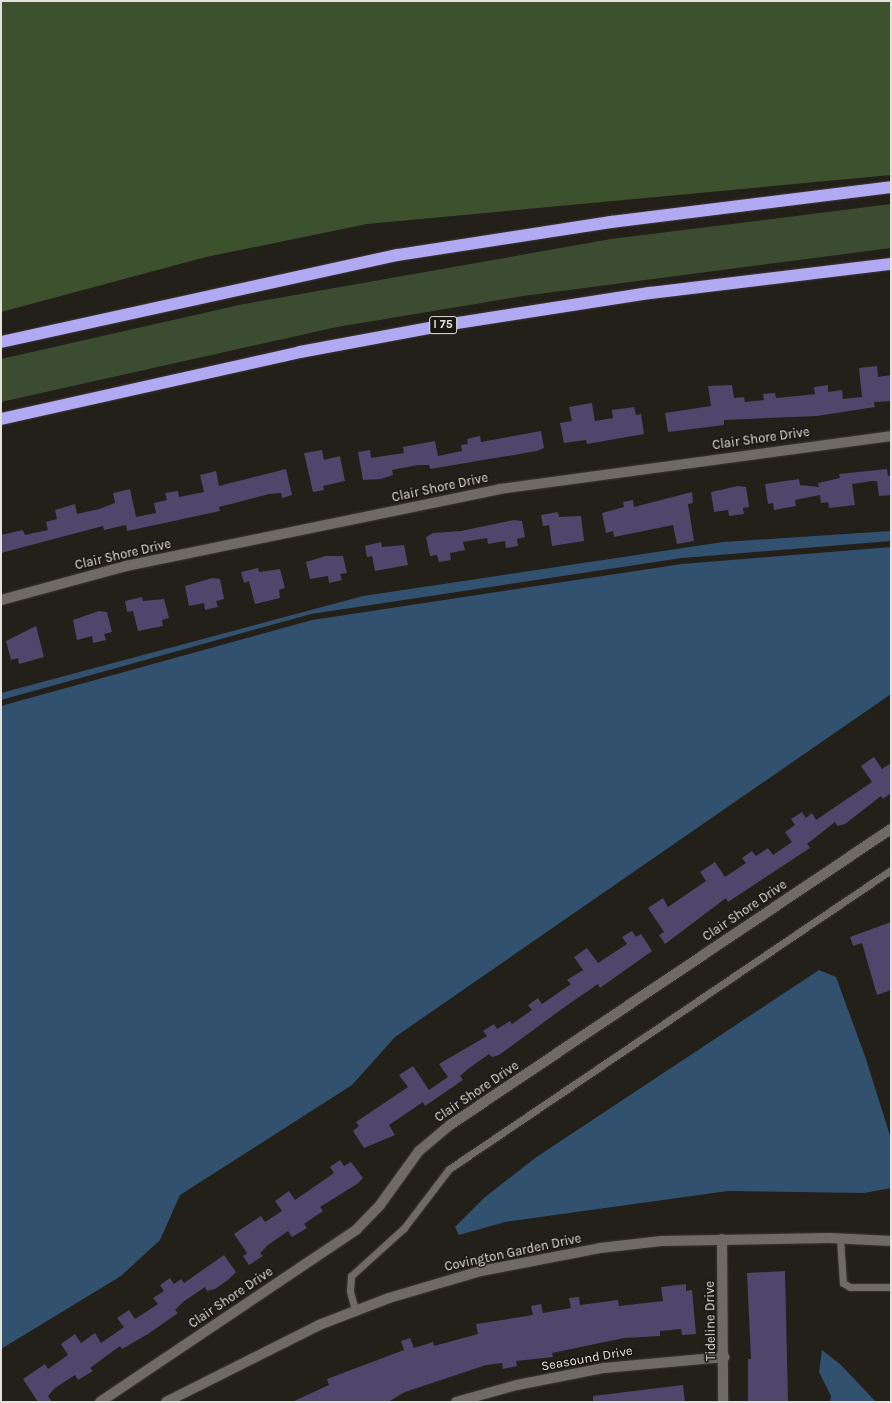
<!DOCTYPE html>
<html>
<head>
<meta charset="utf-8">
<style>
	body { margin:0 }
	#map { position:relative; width:892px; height:1403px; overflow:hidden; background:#231f19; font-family:Karla,sans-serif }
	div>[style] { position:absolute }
	.green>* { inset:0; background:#3c4c31 }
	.forest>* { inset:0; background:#3d512e }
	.water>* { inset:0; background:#32516e }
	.building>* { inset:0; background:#50466b }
	.roads { filter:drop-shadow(0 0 1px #3c3835) drop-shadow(0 0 1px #3c3835) }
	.service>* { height:7px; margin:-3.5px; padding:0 3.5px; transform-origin:3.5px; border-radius:3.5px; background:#6f6a64 }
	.minor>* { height:10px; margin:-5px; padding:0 5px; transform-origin:5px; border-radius:5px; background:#6f6a64 }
	.tertiary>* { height:10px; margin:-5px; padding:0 5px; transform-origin:5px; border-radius:5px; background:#6f6a64 }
	.motorway>* { height:12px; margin:-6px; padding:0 6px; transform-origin:6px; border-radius:6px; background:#b1aaf2 }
	span { translate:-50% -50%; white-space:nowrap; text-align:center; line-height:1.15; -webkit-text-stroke:3px #191510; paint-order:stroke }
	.shield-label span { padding:1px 3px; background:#191510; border:1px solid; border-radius:3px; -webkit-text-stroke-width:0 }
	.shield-label { font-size:12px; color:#e5e2de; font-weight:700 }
	.street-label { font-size:13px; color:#e5e2de }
	.frame { position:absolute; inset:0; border:2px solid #e5e2de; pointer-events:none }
</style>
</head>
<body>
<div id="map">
	<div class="green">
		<i style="clip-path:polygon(891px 204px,891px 248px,523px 296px,337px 327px,1px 402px,1px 359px,239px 305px,611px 239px)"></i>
	</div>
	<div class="forest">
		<i style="clip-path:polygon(1px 1px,891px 1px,891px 175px,367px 224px,206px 257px,1px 312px)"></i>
	</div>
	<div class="water">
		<i style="clip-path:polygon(891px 531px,891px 541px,682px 558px,311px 614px,1px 700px,1px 693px,363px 596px,723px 542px)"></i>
		<i style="clip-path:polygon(891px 547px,891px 694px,395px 1037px,352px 1085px,180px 1195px,160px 1240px,121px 1276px,1px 1349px,1px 706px,312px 620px,682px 564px)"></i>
		<i style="clip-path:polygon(819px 970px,836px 977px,866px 1059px,891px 1139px,891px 1188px,864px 1193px,728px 1191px,505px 1222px,459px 1235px,455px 1227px,484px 1198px,535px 1158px)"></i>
		<i style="clip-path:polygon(822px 1350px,841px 1365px,876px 1402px,830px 1402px,831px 1396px,819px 1372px)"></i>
	</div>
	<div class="building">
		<i style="clip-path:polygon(877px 366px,878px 377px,891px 375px,891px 401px,874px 402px,875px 407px,817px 416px,724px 420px,724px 425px,668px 432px,665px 413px,711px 406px,708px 386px,732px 385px,734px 398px,744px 397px,745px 402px,764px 400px,763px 394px,775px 393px,776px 398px,807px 395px,815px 394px,814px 387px,828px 385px,828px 392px,842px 390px,843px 399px,862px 397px,859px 368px)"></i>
		<i style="clip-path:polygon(592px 403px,595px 421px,613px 418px,612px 410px,634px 407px,636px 415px,641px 414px,644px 434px,587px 444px,586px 440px,564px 443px,560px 423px,572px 421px,569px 407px)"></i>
		<i style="clip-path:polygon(541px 431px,544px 448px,537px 451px,430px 469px,429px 465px,418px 465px,392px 470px,393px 475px,381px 479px,363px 480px,358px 452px,370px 450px,371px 458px,404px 453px,403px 447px,435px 441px,438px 456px,462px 451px,461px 445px,468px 444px,467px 439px,480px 436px,481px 442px)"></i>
		<i style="clip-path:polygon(322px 450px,324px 460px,340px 456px,345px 481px,323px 486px,324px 490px,313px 492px,304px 453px)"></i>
		<i style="clip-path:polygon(286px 469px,292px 495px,282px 498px,281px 493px,269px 494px,219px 507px,220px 511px,127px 531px,126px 525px,104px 530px,103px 526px,1px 553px,1px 535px,23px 530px,25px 535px,48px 530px,46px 522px,57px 519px,55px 510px,75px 504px,77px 514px,99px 509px,115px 503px,113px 493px,130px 489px,136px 517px,156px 513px,154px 503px,167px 500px,165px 493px,178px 491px,179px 497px,204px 492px,200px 475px,216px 471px,219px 486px)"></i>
		<i style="clip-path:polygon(887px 469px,888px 476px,891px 475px,891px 495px,879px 496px,877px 481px,872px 481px,852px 484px,855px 505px,829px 508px,828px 502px,821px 503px,820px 495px,795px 500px,796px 506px,774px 510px,773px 503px,768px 504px,765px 484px,799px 479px,800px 485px,819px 487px,818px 483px,840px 478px,839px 474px)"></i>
		<i style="clip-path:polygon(738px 486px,746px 487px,749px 507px,743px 508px,744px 514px,729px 516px,728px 510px,714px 512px,711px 492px)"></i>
		<i style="clip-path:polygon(692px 492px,693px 503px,688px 504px,694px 541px,677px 544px,673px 525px,614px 537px,613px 531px,606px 533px,602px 513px,624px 507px,623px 502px,633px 500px,634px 507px)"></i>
		<i style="clip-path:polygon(558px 512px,559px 517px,581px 516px,584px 541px,552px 546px,549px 525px,543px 526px,541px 515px)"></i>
		<i style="clip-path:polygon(514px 520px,522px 521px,525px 537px,517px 539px,518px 546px,506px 548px,505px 541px,488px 544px,487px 538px,463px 542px,465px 550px,450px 553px,451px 560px,439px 562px,437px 555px,430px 556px,426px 537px,433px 533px,461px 531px)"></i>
		<i style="clip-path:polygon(381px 542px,382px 547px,404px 545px,408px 565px,375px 571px,372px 556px,367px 557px,365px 546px)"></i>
		<i style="clip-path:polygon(326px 556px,343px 556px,347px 573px,340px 574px,342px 580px,329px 583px,328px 576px,310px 579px,306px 562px)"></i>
		<i style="clip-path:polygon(258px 568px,259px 572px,280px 569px,285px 588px,279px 590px,280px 598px,255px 604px,249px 581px,244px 583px,241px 572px)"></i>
		<i style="clip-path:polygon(212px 578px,220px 579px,224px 599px,216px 601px,218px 607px,205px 610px,204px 603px,189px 606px,185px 586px)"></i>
		<i style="clip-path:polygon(142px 597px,143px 601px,164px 599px,169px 618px,162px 620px,163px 626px,138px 631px,133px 611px,127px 612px,125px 601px)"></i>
		<i style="clip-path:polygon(99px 611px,107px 612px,112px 632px,104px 634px,106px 640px,93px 643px,92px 636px,77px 640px,73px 620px)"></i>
		<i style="clip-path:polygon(36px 626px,44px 657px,19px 664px,18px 658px,11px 660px,6px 641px)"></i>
		<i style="clip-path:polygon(874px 757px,882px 769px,891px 763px,891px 793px,883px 799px,881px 796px,845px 824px,837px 826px,835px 822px,807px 844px,810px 848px,728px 902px,726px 898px,665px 944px,659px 935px,664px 932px,648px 908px,663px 898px,668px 907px,706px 881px,700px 872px,715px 862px,725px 877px,746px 863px,742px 858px,752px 851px,756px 856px,768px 848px,773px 855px,792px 842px,785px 832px,795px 825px,791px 819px,802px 812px,806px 818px,812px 813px,816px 820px,872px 782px,861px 766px)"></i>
		<i style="clip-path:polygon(891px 922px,891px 990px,877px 995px,862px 943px,853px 946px,850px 937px)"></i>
		<i style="clip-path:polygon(632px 931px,636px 937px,641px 934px,652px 951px,600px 988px,598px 984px,566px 1006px,499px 1055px,492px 1057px,489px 1054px,468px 1069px,460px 1076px,463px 1080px,425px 1106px,423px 1102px,389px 1125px,395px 1135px,364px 1148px,353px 1131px,359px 1126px,356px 1122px,408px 1087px,399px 1075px,413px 1066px,429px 1090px,448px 1077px,439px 1064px,487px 1036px,483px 1031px,494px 1024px,497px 1029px,510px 1021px,512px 1024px,532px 1010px,528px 1005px,538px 998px,542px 1004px,571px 984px,567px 980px,583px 970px,574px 957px,587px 948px,598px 963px,627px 944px,622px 937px)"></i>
		<i style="clip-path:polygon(340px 1160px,344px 1166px,351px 1162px,363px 1178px,357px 1184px,320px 1207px,323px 1211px,304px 1224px,307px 1228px,292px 1237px,288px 1231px,268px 1245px,260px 1253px,263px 1256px,249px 1265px,243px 1256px,247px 1253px,234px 1234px,261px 1216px,265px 1222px,282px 1211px,275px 1201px,289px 1191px,295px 1200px,334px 1173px,330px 1167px)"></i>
		<i style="clip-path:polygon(224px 1255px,236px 1272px,228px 1280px,215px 1289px,207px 1291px,205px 1287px,183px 1302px,175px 1310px,178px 1313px,148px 1334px,122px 1349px,120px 1346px,90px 1368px,93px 1371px,78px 1380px,75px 1375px,55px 1388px,48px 1396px,52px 1402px,38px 1402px,23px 1379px,45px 1364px,48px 1369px,68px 1355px,61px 1344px,75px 1334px,81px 1343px,95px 1333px,101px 1343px,124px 1327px,117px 1318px,129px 1310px,135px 1319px,158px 1304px,153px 1298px,164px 1291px,160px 1285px,170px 1278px,174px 1284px,181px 1279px,184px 1283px)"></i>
		<i style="clip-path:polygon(785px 1271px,788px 1402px,748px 1402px,748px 1359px,751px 1359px,747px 1273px)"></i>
		<i style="clip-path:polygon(686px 1284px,686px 1291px,692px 1290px,696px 1334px,682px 1335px,681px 1329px,660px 1331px,660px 1336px,624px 1338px,552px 1353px,553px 1357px,516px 1361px,517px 1366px,503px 1369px,502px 1363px,486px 1365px,405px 1392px,388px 1402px,292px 1402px,329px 1385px,327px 1379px,404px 1350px,401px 1341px,410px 1338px,414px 1348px,433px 1342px,434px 1346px,478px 1334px,476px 1324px,533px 1315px,531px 1306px,541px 1304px,543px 1313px,571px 1308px,569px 1298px,579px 1297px,580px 1305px,618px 1300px,619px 1306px,663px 1301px,661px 1287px)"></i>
		<i style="clip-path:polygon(683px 1385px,685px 1402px,593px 1402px,593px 1396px)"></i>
	</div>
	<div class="roads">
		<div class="service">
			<i style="left:840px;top:1239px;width:44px;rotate:86.1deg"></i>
			<i style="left:843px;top:1283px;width:8px;rotate:30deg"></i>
			<i style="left:850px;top:1287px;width:41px"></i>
			<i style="left:355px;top:1310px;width:20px;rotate:-105deg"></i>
			<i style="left:350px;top:1291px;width:15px;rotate:-86deg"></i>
			<i style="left:351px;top:1276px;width:72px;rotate:-42.2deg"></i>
			<i style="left:404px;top:1228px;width:74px;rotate:-52.7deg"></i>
			<i style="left:449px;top:1169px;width:534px;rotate:-34.08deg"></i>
		</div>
		<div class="minor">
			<i style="left:1px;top:600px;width:130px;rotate:-15.2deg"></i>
			<i style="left:126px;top:566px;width:382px;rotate:-11.6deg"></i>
			<i style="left:500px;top:489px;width:395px;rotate:-7.7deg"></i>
			<i style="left:722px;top:1239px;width:163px;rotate:89.6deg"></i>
			<i style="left:100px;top:1402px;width:310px;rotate:-33.9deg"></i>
			<i style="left:357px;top:1229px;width:33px;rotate:-46deg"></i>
			<i style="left:380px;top:1205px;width:67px;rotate:-54.2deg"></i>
			<i style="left:419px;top:1151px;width:40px;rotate:-40deg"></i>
			<i style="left:450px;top:1125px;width:531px;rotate:-33.87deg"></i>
			<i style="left:456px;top:1402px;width:63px;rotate:-15.6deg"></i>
			<i style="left:517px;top:1385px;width:89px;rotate:-11.1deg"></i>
			<i style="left:604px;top:1368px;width:121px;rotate:-5.2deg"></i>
		</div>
		<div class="tertiary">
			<i style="left:166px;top:1402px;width:171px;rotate:-26.7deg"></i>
			<i style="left:319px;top:1325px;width:75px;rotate:-21.1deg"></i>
			<i style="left:389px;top:1298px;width:96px;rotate:-16.4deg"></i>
			<i style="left:481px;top:1271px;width:121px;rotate:-10.9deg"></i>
			<i style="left:600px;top:1248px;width:62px;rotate:-6.4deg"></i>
			<i style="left:662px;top:1241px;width:168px;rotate:-1deg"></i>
			<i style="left:830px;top:1238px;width:61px;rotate:2.8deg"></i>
		</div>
		<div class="motorway">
			<i style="left:1px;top:342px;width:406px;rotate:-12.4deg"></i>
			<i style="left:398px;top:255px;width:216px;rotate:-8.8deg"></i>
			<i style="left:611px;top:222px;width:282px;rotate:-7.1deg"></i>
			<i style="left:1px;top:419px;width:306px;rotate:-12.6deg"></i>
			<i style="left:300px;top:352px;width:147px;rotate:-10.5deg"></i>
			<i style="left:445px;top:325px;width:207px;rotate:-8.9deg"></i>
			<i style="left:650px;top:293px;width:243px;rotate:-6.9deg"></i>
		</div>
	</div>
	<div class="shield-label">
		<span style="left:443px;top:325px">I 75</span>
	</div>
	<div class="street-label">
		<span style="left:761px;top:439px;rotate:-8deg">Clair Shore Drive</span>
		<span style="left:440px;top:488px;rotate:-12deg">Clair Shore Drive</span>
		<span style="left:123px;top:555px;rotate:-13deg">Clair Shore Drive</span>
		<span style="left:745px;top:911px;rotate:-34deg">Clair Shore Drive</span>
		<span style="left:477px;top:1092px;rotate:-34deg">Clair Shore Drive</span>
		<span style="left:513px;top:1253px;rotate:-12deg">Covington Garden Drive</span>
		<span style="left:231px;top:1298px;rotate:-34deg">Clair Shore Drive</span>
		<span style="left:711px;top:1321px;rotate:-91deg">Tideline Drive</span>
		<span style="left:587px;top:1359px;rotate:-10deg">Seasound Drive</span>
	</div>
	<div class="frame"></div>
</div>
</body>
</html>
